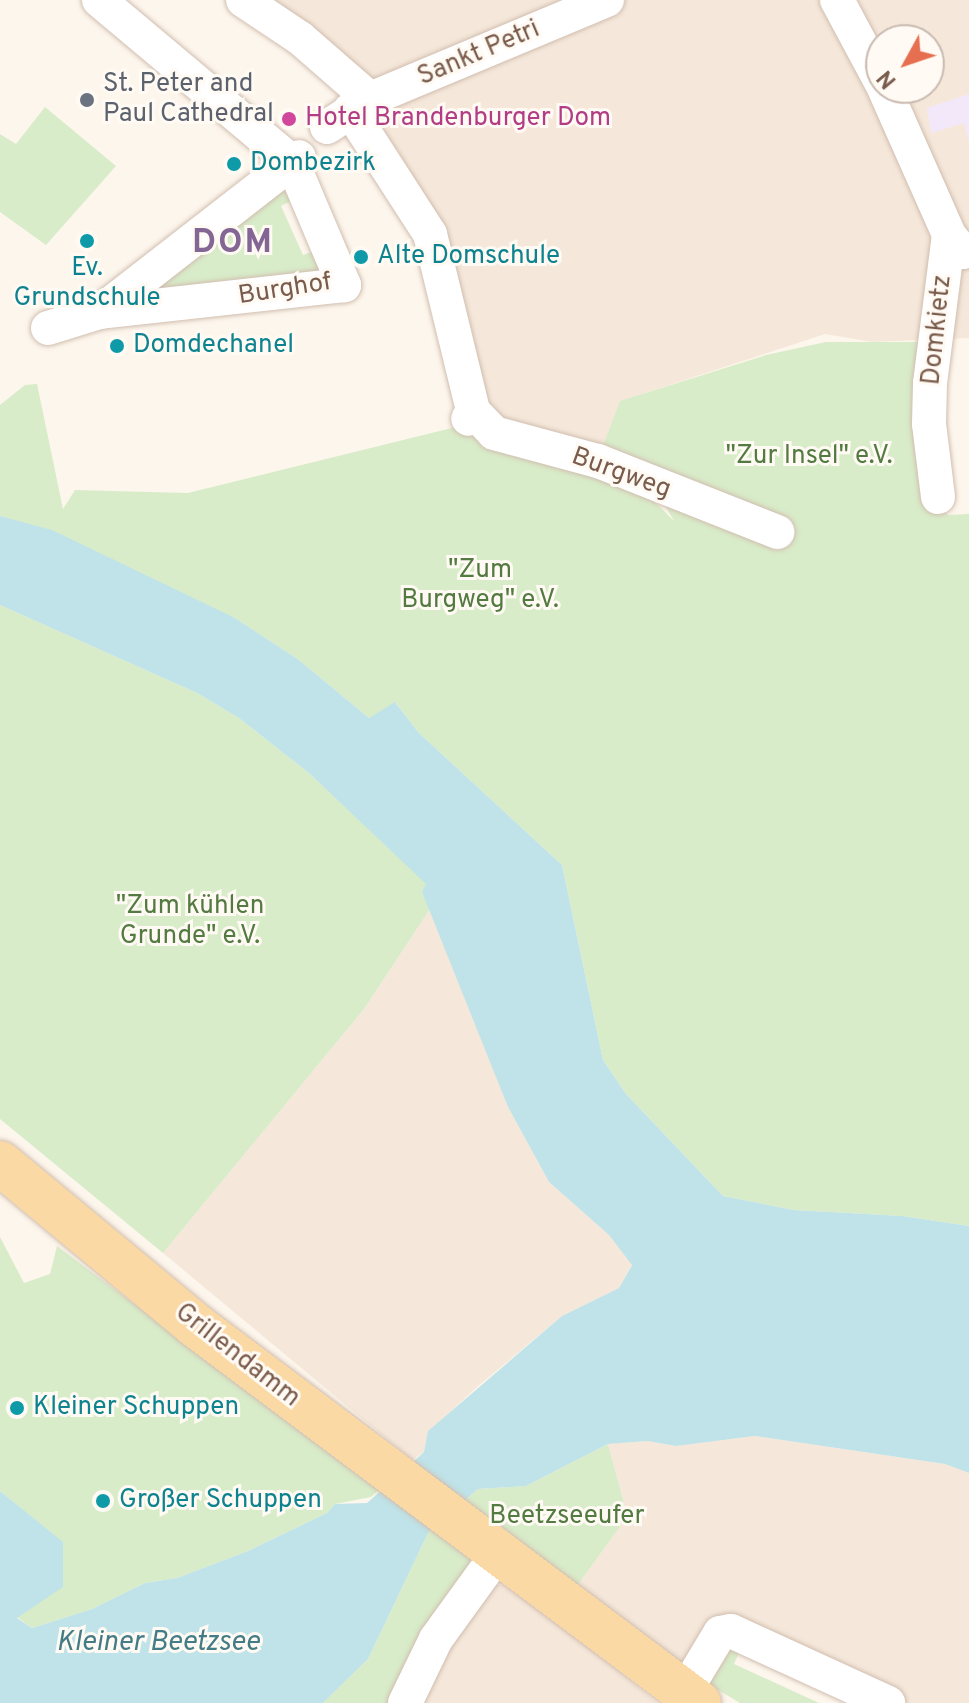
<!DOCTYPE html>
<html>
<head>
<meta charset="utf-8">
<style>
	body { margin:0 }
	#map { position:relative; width:969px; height:1703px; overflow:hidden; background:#fdf6ec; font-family:Overpass,sans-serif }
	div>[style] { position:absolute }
	.residential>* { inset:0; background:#f5e8da }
	.education>* { inset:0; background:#f3e8fa }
	.green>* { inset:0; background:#d8ecc9 }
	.water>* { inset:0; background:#bfe3e8 }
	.roads { filter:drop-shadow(0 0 2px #d1beb0) drop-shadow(0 0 2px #d1beb0) }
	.minor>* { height:34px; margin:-17px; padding:0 17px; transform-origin:17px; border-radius:17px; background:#fff }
	.major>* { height:44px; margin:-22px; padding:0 22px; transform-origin:22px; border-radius:22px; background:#fbd9a5 }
	.dots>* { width:22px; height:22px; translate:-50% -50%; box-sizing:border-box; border:4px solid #fffaf3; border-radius:50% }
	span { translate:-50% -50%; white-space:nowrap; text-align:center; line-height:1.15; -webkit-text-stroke:6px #fffaf3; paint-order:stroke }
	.street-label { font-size:26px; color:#7a5c4d }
	.worship-label { font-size:26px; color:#5b616d }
	.left { translate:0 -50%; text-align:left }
	.hotel-label { font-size:26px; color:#b23c85 }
	.culture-label { font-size:26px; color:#0d838f }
	.park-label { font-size:26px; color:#537a41 }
	.water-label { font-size:28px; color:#437c86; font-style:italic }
	.district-label { font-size:34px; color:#846695; font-weight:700; letter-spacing:2px }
	.north { position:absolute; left:865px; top:24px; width:80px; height:80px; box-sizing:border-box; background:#fffaf3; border:2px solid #cabbb1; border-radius:50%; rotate:230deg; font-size:22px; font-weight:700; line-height:32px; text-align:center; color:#7a5c4d }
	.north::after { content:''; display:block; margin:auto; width:28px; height:36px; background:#e76f51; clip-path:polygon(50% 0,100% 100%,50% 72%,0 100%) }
</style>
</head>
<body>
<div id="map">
	<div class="residential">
		<i style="clip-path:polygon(evenodd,232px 0,969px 0,969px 338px,872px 342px,825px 334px,621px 401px,599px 456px,491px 421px,373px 128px,306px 58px,232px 0,881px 40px,929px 40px,929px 88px,881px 88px,881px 40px)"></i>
		<i style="clip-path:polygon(432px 906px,508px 1107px,549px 1182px,609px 1235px,632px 1264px,619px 1288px,562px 1316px,477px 1387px,429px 1431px,424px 1452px,412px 1460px,163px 1253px,364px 1009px)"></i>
		<i style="clip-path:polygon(755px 1436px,945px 1464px,969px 1473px,969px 1703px,906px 1703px,866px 1680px,718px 1622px,690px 1670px,577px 1586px,622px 1524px,624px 1503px,608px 1444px,647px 1441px,676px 1446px)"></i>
		<i style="clip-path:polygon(494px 1585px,503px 1585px,544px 1611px,658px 1703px,424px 1703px,452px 1638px)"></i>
	</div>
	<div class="education">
		<i style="clip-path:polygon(969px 94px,969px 142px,964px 123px,931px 133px,927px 108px)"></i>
	</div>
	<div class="green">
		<i style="clip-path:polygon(45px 107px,116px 166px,46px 245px,0 212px,0 134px,16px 144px)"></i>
		<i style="clip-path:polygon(282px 191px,297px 198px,281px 206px,303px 255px,320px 249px,331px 276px,148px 291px)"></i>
		<i style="clip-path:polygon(826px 342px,923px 342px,928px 497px,948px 515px,969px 514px,969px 1226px,902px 1216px,794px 1210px,723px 1196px,626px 1094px,603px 1060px,562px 865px,419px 733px,396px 703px,369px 718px,299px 660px,235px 618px,0 516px,0 405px,25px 385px,37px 384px,63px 509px,75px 490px,188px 493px,464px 425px,638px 485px,674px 521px,646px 473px,599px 456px,620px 401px,766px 355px)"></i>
		<i style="clip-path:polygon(0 605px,197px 693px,239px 718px,310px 774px,427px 884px,422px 892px,432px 906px,364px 1009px,163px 1253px,0 1119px)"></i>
		<i style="clip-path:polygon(0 1237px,24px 1283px,50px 1274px,57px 1246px,380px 1489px,371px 1497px,335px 1504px,327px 1513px,248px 1551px,177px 1578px,145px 1583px,92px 1609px,32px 1628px,17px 1617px,63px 1543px,0 1491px)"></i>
		<i style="clip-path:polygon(608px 1444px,624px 1503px,622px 1524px,577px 1586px,497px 1523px,474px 1550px,473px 1563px,401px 1703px,323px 1703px,368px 1659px,429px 1531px,478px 1489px,526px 1486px)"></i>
		<i style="clip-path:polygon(728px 1642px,742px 1646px,734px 1664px,819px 1703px,740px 1703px,703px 1681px)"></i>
	</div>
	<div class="water">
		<i style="clip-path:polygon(0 516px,52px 530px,235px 618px,299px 660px,369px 718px,395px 702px,419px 733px,562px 865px,603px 1060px,626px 1094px,723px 1196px,794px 1210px,902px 1216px,969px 1226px,969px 1473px,945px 1464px,755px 1436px,676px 1446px,647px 1441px,608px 1444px,526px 1486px,478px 1489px,429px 1531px,368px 1659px,323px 1703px,0 1703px,0 1491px,63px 1542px,63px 1587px,17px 1618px,32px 1628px,92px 1609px,145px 1583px,177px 1578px,248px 1551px,327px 1513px,335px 1504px,367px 1503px,424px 1452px,428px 1431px,562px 1316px,619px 1288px,632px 1265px,609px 1235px,549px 1182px,508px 1107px,422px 892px,426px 884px,310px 774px,239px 718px,197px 693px,0 605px)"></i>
	</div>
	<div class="roads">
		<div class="minor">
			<i style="left:99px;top:0;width:252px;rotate:40deg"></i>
			<i style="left:292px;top:162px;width:134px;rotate:67.1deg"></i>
			<i style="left:344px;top:285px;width:245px;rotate:173.7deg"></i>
			<i style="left:243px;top:0;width:69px;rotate:33.7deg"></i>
			<i style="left:300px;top:38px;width:93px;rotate:41.1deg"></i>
			<i style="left:837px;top:0;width:93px;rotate:61.8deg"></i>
			<i style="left:884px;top:88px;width:161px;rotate:66.1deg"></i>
			<i style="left:949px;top:235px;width:22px;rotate:51deg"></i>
			<i style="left:350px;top:110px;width:148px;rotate:57.2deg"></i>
			<i style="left:430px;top:234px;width:182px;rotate:76.3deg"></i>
			<i style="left:473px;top:411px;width:9px;rotate:122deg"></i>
			<i style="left:327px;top:127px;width:51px;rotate:-33.1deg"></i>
			<i style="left:370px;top:99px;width:257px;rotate:-22.7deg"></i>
			<i style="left:48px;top:328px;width:54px;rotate:-17.1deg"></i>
			<i style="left:100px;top:312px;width:252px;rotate:-37.9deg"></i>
			<i style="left:473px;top:411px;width:30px;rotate:46deg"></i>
			<i style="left:494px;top:433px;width:108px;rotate:15.1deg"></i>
			<i style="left:598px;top:461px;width:193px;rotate:21.6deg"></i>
			<i style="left:938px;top:497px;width:74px;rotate:-97deg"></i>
			<i style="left:929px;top:424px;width:41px;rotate:-88.6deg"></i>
			<i style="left:930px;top:383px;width:149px;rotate:-82.7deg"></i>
			<i style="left:684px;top:1693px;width:70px;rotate:-59deg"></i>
			<i style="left:720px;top:1633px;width:11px;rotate:-10deg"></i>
			<i style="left:731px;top:1631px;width:173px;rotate:24.6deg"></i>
			<i style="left:405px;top:1703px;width:71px;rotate:-64.2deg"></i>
			<i style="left:436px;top:1639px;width:107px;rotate:-54.1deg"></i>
		</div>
		<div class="major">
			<i style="left:0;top:1163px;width:254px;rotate:39.7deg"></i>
			<i style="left:195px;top:1325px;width:630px;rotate:36.87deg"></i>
		</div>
	</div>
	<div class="dots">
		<i style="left:87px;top:100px;background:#6b7280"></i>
		<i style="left:289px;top:119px;background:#d1479c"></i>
		<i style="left:234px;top:164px;background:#0f9aa8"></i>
		<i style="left:87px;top:241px;background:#0f9aa8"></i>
		<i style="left:361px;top:257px;background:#0f9aa8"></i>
		<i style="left:117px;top:346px;background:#0f9aa8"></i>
		<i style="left:17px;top:1408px;background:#0f9aa8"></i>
		<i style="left:103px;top:1501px;background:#0f9aa8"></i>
	</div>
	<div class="street-label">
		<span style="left:479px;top:54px;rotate:-23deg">Sankt Petri</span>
		<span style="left:285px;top:290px;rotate:-9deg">Burghof</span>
		<span style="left:938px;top:330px;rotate:-84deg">Domkietz</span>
		<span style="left:621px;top:474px;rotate:20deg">Burgweg</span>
		<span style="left:237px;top:1356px;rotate:38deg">Grillendamm</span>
	</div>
	<div class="worship-label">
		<span class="left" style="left:103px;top:100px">St. Peter and<br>Paul Cathedral</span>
	</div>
	<div class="hotel-label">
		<span class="left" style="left:305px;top:119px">Hotel Brandenburger Dom</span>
	</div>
	<div class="culture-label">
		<span class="left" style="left:250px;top:164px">Dombezirk</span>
		<span class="left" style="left:377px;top:257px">Alte Domschule</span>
		<span style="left:87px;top:284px">Ev.<br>Grundschule</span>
		<span class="left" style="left:133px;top:346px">Domdechanel</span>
		<span class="left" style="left:33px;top:1408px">Kleiner Schuppen</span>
		<span class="left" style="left:119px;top:1501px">Großer Schuppen</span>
	</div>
	<div class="park-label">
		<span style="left:809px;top:457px">"Zur Insel" e.V.</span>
		<span style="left:480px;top:586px">"Zum<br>Burgweg" e.V.</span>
		<span style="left:190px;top:922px">"Zum kühlen<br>Grunde" e.V.</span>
		<span style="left:567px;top:1517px">Beetzseeufer</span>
	</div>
	<div class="water-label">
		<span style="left:158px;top:1643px">Kleiner Beetzsee</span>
	</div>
	<div class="district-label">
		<span style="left:233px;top:244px">DOM</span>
	</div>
	<div class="north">N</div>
</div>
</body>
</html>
